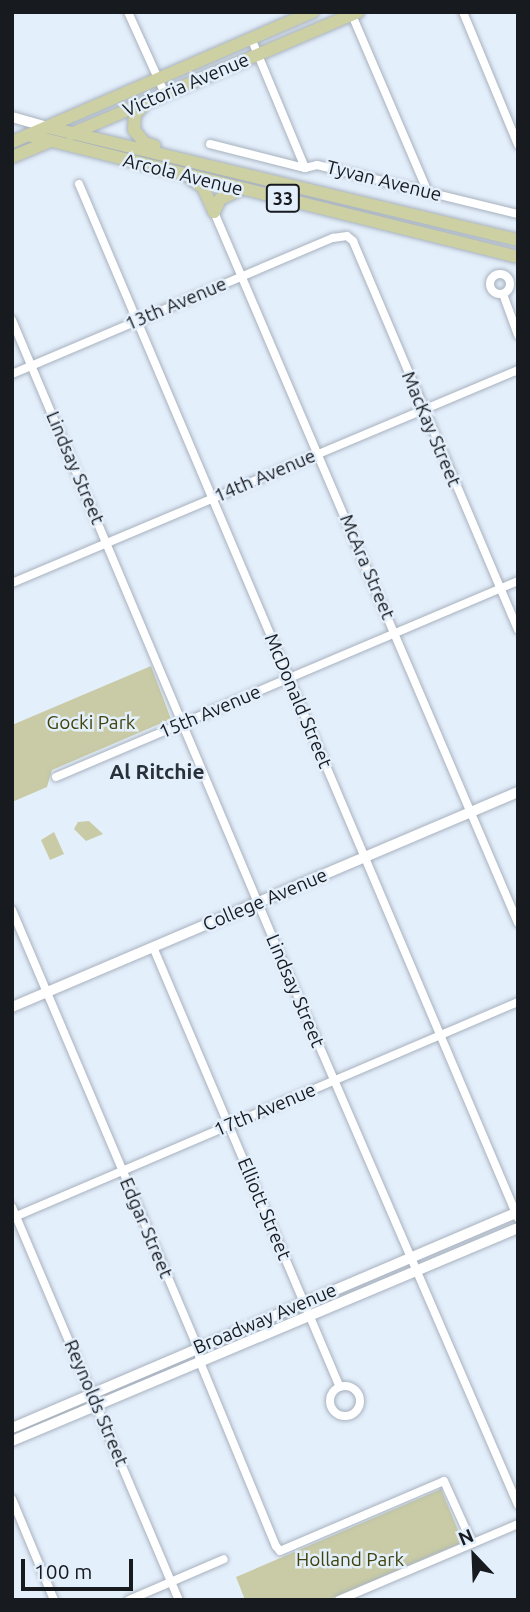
<!DOCTYPE html>
<html>
<head>
<meta charset="utf-8">
<style>
	body { margin:0 }
	#map { position:relative; width:530px; height:1612px; overflow:hidden; background:#e4effc; font-family:Ubuntu,sans-serif }
	div>[style] { position:absolute }
	.green>* { inset:0; background:#c8cba5 }
	.roads { filter:drop-shadow(0 0 2px #a8b2be) drop-shadow(0 0 2px #a8b2be) }
	.street>* { height:8px; margin:-4px; padding:0 4px; transform-origin:4px; border-radius:4px; background:#fff }
	.street>.ring { margin:-4px; padding:0; box-sizing:content-box; background:none; border:8px solid #fff; border-radius:50% }
	.secondary>* { height:10px; margin:-5px; padding:0 5px; transform-origin:5px; border-radius:5px; background:#fff }
	.primary>* { height:12px; margin:-6px; padding:0 6px; transform-origin:6px; border-radius:6px; background:#cdd0a2 }
	span { translate:-50% -50%; white-space:nowrap; text-align:center; line-height:1.15; -webkit-text-stroke:5px #e4effc; paint-order:stroke }
	.shield-label span { padding:2px 5px; background:#e4effc; border:2px solid; border-radius:5px; -webkit-text-stroke-width:0 }
	.shield-label { font-size:18px; color:#171a1f; font-weight:700 }
	.street-label { font-size:19px; color:#171a1f }
	.park-label { font-size:19px; color:#41430c }
	.neighbourhood-label { font-size:21px; color:#283039; font-weight:700 }
	.frame { position:absolute; inset:0; border:14px solid #171a1f; pointer-events:none }
	.north { position:absolute; left:439px; top:1521px; width:70px; height:70px; -webkit-text-stroke:5px #e4effc; paint-order:stroke; rotate:337deg; font-size:19px; font-weight:700; line-height:28px; text-align:center; color:#171a1f }
	.north::after { content:''; display:block; margin:auto; width:24px; height:32px; background:#171a1f; clip-path:polygon(50% 0,100% 100%,50% 72%,0 100%) }
	.scale { position:absolute; left:21px; top:1559px; width:112px; height:32px; box-sizing:border-box; border:4px solid #171a1f; border-top:0; padding-left:9px; font-size:21px; line-height:24px; white-space:nowrap; color:#171a1f; -webkit-text-stroke:5px #e4effc; paint-order:stroke }
</style>
</head>
<body>
<div id="map">
	<div class="green">
		<i style="clip-path:polygon(151px 666px,171px 719px,52px 770px,47px 787px,12px 802px,12px 725px)"></i>
		<i style="clip-path:polygon(89px 821px,103px 834px,86px 841px,74px 829px,78px 822px)"></i>
		<i style="clip-path:polygon(54px 832px,64px 854px,50px 860px,41px 840px)"></i>
		<i style="clip-path:polygon(441px 1489px,463px 1542px,328px 1600px,245px 1600px,236px 1577px)"></i>
	</div>
	<div class="roads">
		<div class="street">
			<i style="left:128px;top:12px;width:90px;rotate:65.7deg"></i>
			<i style="left:463px;top:12px;width:144px;rotate:67.5deg"></i>
			<i style="left:352px;top:15px;width:193px;rotate:66.8deg"></i>
			<i style="left:251px;top:38px;width:141px;rotate:67.4deg"></i>
			<i style="left:210px;top:144px;width:98px;rotate:14.2deg"></i>
			<i style="left:305px;top:168px;width:12px;rotate:-14deg"></i>
			<i style="left:317px;top:165px;width:207px;rotate:13.7deg"></i>
			<i style="left:79px;top:184px;width:1123px;rotate:67deg"></i>
			<i style="left:214px;top:212px;width:773px;rotate:66.85deg"></i>
			<i class="ring" style="left:490px;top:274px;width:12px;height:12px"></i>
			<i style="left:503px;top:294px;width:44px;rotate:69.9deg"></i>
			<i style="left:12px;top:320px;width:689px;rotate:67.12deg"></i>
			<i style="left:280px;top:955px;width:599px;rotate:66.6deg"></i>
			<i style="left:12px;top:374px;width:349px;rotate:-23deg"></i>
			<i style="left:333px;top:238px;width:14px;rotate:-8deg"></i>
			<i style="left:347px;top:236px;width:8px;rotate:40deg"></i>
			<i style="left:353px;top:241px;width:422px;rotate:67deg"></i>
			<i style="left:12px;top:583px;width:549px;rotate:-22.83deg"></i>
			<i style="left:56px;top:777px;width:502px;rotate:-22.99deg"></i>
			<i style="left:12px;top:910px;width:476px;rotate:67deg"></i>
			<i style="left:198px;top:1348px;width:14px;rotate:82deg"></i>
			<i style="left:200px;top:1362px;width:199px;rotate:67.6deg"></i>
			<i style="left:276px;top:1546px;width:6px;rotate:51deg"></i>
			<i style="left:280px;top:1551px;width:178px;rotate:-23.1deg"></i>
			<i style="left:444px;top:1481px;width:68px;rotate:65.7deg"></i>
			<i style="left:153px;top:947px;width:478px;rotate:67deg"></i>
			<i style="left:12px;top:1207px;width:427px;rotate:67deg"></i>
			<i style="left:12px;top:1218px;width:550px;rotate:-23.12deg"></i>
			<i class="ring" style="left:330px;top:1386px;width:22px;height:22px"></i>
			<i style="left:12px;top:1499px;width:109px;rotate:67.4deg"></i>
			<i style="left:129px;top:1600px;width:103px;rotate:-23.3deg"></i>
			<i style="left:339px;top:1600px;width:194px;rotate:-23deg"></i>
		</div>
		<div class="secondary">
			<i style="left:12px;top:117px;width:36px;rotate:16deg"></i>
			<i style="left:12px;top:1007px;width:550px;rotate:-23.02deg"></i>
			<i style="left:12px;top:1428px;width:550px;rotate:-23.12deg"></i>
			<i style="left:12px;top:1441px;width:549px;rotate:-22.83deg"></i>
		</div>
		<div class="primary">
			<i style="left:143px;top:106px;width:11px;rotate:135deg"></i>
			<i style="left:135px;top:114px;width:16px;rotate:94deg"></i>
			<i style="left:134px;top:130px;width:17px;rotate:50deg"></i>
			<i style="left:145px;top:143px;width:10px;rotate:17deg"></i>
			<i style="left:47px;top:127px;width:484px;rotate:13.5deg"></i>
			<i style="left:71px;top:134px;width:312px;rotate:-23deg"></i>
			<i style="left:28px;top:135px;width:505px;rotate:13.98deg"></i>
			<i style="left:12px;top:142px;width:328px;rotate:-23.4deg"></i>
			<i style="left:12px;top:157px;width:42px;rotate:-22.3deg"></i>
			<i style="left:191px;top:179px;width:14px;rotate:34deg"></i>
			<i style="left:203px;top:187px;width:27px;rotate:66deg"></i>
			<i style="left:214px;top:212px;width:14px;rotate:-65deg"></i>
			<i style="left:220px;top:199px;width:23px;rotate:-25deg"></i>
		</div>
	</div>
	<div class="shield-label">
		<span style="left:283px;top:198px">33</span>
	</div>
	<div class="street-label">
		<span style="left:186px;top:85px;rotate:-23deg">Victoria Avenue</span>
		<span style="left:183px;top:175px;rotate:14deg">Arcola Avenue</span>
		<span style="left:384px;top:181px;rotate:14deg">Tyvan Avenue</span>
		<span style="left:176px;top:304px;rotate:-23deg">13th Avenue</span>
		<span style="left:431px;top:429px;rotate:67deg">MacKay Street</span>
		<span style="left:75px;top:468px;rotate:67deg">Lindsay Street</span>
		<span style="left:265px;top:476px;rotate:-23deg">14th Avenue</span>
		<span style="left:367px;top:567px;rotate:67deg">McAra Street</span>
		<span style="left:298px;top:701px;rotate:67deg">McDonald Street</span>
		<span style="left:210px;top:712px;rotate:-23deg">15th Avenue</span>
		<span style="left:265px;top:900px;rotate:-23deg">College Avenue</span>
		<span style="left:295px;top:991px;rotate:67deg">Lindsay Street</span>
		<span style="left:265px;top:1110px;rotate:-23deg">17th Avenue</span>
		<span style="left:264px;top:1209px;rotate:67deg">Elliott Street</span>
		<span style="left:146px;top:1228px;rotate:67deg">Edgar Street</span>
		<span style="left:265px;top:1319px;rotate:-23deg">Broadway Avenue</span>
		<span style="left:96px;top:1403px;rotate:67deg">Reynolds Street</span>
	</div>
	<div class="park-label">
		<span style="left:91px;top:723px">Gocki Park</span>
		<span style="left:350px;top:1560px">Holland Park</span>
	</div>
	<div class="neighbourhood-label">
		<span style="left:157px;top:771px">Al Ritchie</span>
	</div>
	<div class="frame"></div>
	<div class="north">N</div>
	<div class="scale">100 m</div>
</div>
</body>
</html>
